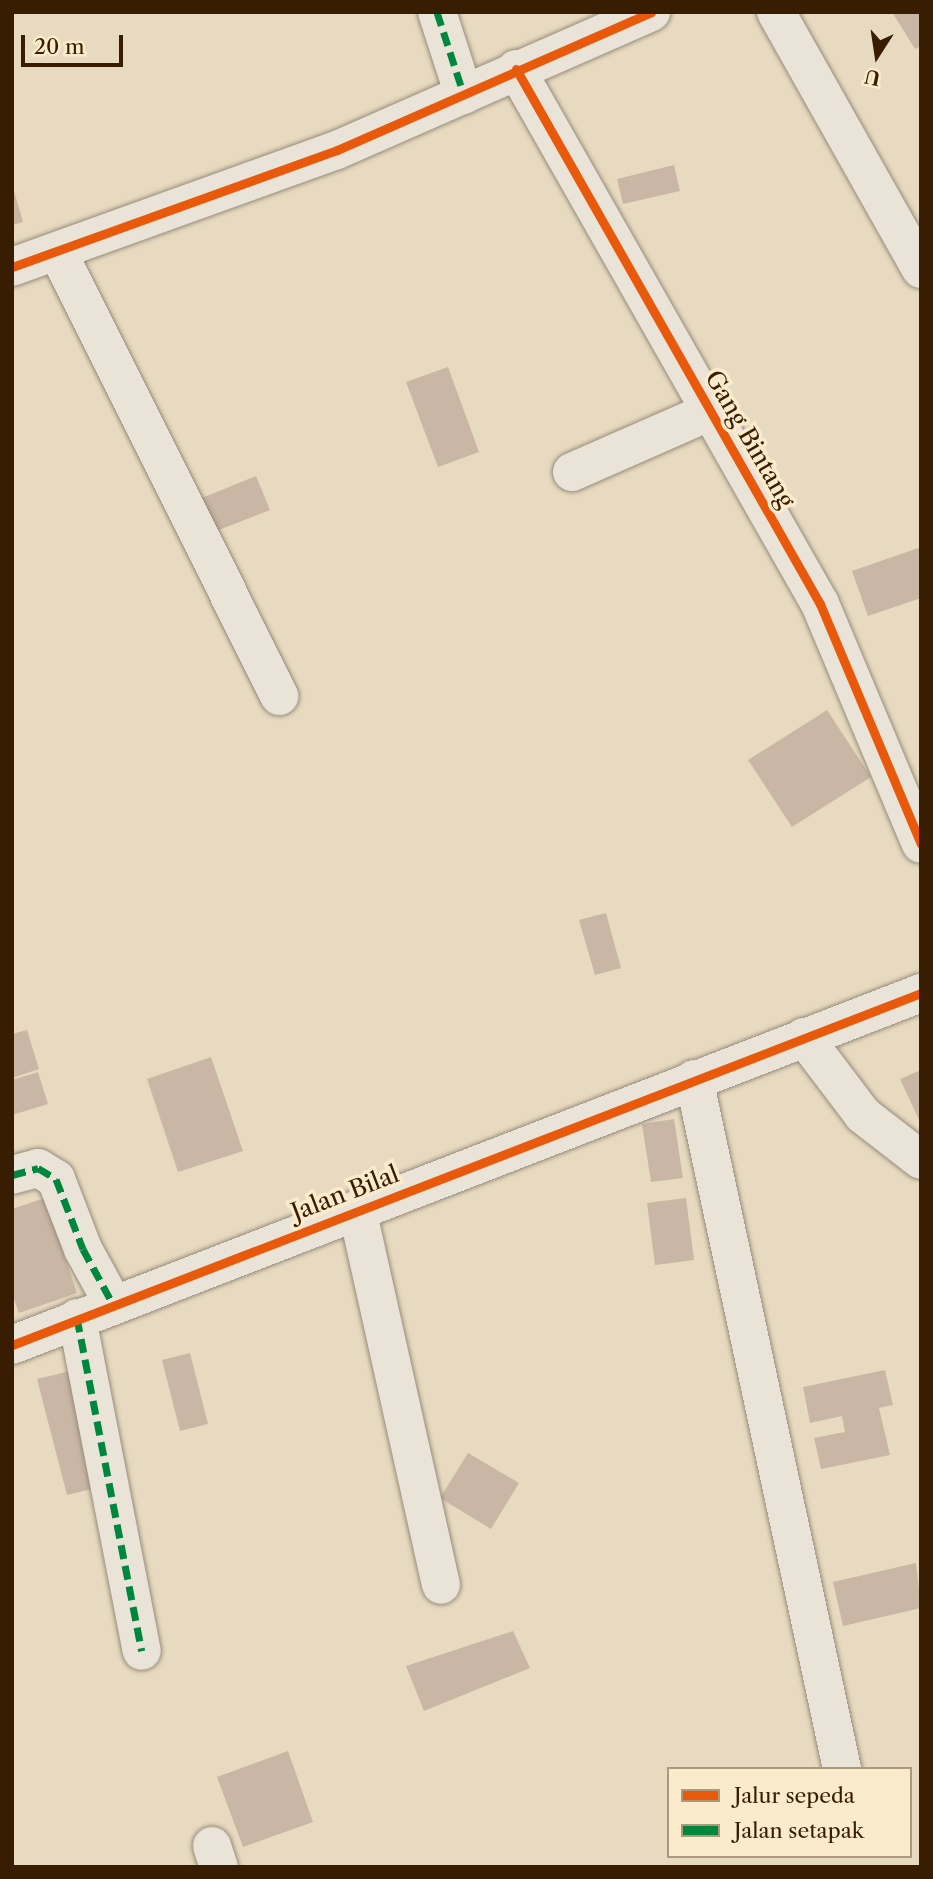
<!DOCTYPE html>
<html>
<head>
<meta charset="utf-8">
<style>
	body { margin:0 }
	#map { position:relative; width:933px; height:1879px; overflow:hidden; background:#e7dac0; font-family:"Libre Caslon Text",serif }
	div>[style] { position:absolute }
	.building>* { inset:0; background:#c9b6a4 }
	.roads { filter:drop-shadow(0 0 2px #978c7a) drop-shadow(0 0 2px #978c7a) }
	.minor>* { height:38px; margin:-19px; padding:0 19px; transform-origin:19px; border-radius:19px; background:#eae3d7 }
	.quiet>* { height:7px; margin-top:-3.5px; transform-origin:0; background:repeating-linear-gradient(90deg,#00873e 0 14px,transparent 0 21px) }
	.cycleway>* { height:9px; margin:-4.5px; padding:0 4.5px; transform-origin:4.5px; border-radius:4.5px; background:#e8590c }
	span { translate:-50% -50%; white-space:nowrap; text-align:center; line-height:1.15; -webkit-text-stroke:7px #f9ebcc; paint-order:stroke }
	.street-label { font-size:24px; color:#381d03 }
	.frame { position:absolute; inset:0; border:14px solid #381d03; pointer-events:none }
	.legend { position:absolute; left:667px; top:1767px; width:245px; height:91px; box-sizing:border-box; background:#f9ebcc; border:2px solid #ac997c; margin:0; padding:9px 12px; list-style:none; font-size:21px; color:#381d03 }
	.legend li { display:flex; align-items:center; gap:14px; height:35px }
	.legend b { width:35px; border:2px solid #ac997c }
	.north { position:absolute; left:842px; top:21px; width:70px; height:70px; -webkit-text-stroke:5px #f9ebcc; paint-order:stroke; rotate:192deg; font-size:19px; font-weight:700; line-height:28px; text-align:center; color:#381d03 }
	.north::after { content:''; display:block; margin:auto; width:24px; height:32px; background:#381d03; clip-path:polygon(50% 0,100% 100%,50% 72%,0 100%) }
	.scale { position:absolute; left:21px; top:35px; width:102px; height:32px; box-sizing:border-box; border:4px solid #381d03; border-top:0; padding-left:9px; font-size:21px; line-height:24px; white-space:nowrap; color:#381d03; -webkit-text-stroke:5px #f9ebcc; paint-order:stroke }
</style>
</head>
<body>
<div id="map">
	<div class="building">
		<i style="clip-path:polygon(892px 12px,921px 12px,921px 46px,915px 49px)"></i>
		<i style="clip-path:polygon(674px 165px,680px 191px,623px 204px,617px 179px)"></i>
		<i style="clip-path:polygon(12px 184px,23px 222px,12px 225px)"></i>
		<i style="clip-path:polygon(448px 367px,479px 452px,438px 467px,406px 382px)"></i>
		<i style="clip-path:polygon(256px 476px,270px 510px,206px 535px,192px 502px)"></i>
		<i style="clip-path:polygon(921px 547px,921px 598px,868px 616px,852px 571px)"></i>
		<i style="clip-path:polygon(827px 710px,871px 777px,792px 827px,748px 760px)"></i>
		<i style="clip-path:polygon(606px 913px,621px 968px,595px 975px,579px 920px)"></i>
		<i style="clip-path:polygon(27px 1030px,39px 1069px,12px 1078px,12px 1034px)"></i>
		<i style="clip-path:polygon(211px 1057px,243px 1151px,178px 1172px,147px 1079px)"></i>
		<i style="clip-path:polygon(921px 1070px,921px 1124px,900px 1079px)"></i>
		<i style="clip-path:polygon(38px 1072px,48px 1104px,12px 1115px,12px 1080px)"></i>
		<i style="clip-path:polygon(674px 1119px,683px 1178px,651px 1182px,642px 1124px)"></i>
		<i style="clip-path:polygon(45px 1198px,77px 1293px,19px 1313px,12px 1293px,12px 1209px)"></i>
		<i style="clip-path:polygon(686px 1198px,694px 1260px,655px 1265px,647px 1203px)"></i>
		<i style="clip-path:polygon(190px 1353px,208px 1424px,180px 1431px,162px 1360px)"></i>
		<i style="clip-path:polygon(885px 1370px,893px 1405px,879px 1408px,890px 1455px,821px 1469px,814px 1438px,845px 1432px,842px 1416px,810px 1423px,803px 1387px)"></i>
		<i style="clip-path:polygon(70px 1371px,100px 1487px,67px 1495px,37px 1379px)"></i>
		<i style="clip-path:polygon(468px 1453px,519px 1483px,491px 1529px,440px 1498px)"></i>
		<i style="clip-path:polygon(916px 1563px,921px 1608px,843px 1626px,833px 1582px)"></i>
		<i style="clip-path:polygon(513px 1631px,530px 1668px,424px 1711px,406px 1666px)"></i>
		<i style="clip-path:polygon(288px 1751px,313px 1822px,243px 1847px,217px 1777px)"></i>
	</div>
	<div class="roads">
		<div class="minor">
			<i style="left:437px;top:12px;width:87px;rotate:72deg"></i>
			<i style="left:776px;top:12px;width:295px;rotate:60.6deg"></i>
			<i style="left:516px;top:69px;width:615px;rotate:60.39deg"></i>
			<i style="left:820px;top:604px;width:260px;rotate:67.2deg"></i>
			<i style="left:59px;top:254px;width:494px;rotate:63.5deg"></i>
			<i style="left:12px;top:267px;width:345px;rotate:-19.8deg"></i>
			<i style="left:337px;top:150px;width:343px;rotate:-23.7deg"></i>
			<i style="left:572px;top:472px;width:152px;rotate:-23.7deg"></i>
			<i style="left:804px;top:1037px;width:98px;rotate:52.9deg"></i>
			<i style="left:863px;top:1115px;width:73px;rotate:37.8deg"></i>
			<i style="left:694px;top:1079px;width:706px;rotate:77.89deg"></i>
			<i style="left:12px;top:1175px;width:27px;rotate:-15deg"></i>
			<i style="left:38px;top:1168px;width:21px;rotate:31deg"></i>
			<i style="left:56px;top:1179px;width:75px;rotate:68.9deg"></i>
			<i style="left:83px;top:1249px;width:63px;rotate:61.4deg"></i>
			<i style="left:357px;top:1209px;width:385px;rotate:77.4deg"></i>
			<i style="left:77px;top:1318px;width:339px;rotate:79deg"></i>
			<i style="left:12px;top:1345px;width:975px;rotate:-21.17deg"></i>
			<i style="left:212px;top:1846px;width:22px;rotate:72deg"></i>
		</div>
	</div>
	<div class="quiet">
		<i style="left:437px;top:12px;width:87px;rotate:72deg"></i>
		<i style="left:12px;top:1175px;width:27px;rotate:-15deg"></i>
		<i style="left:38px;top:1168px;width:21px;rotate:31deg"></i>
		<i style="left:56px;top:1179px;width:75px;rotate:68.9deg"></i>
		<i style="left:83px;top:1249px;width:63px;rotate:61.4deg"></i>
		<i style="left:77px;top:1318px;width:339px;rotate:79deg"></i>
	</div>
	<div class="cycleway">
		<i style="left:516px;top:69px;width:615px;rotate:60.39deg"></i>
		<i style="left:820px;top:604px;width:260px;rotate:67.2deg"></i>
		<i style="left:12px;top:267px;width:345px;rotate:-19.8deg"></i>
		<i style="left:337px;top:150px;width:343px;rotate:-23.7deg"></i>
		<i style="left:12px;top:1345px;width:975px;rotate:-21.17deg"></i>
	</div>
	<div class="street-label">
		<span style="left:750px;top:439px;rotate:60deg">Gang Bintang</span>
		<span style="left:345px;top:1193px;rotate:-21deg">Jalan Bilal</span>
	</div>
	<div class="frame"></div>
	<ul class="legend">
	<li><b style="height:9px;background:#e8590c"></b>Jalur sepeda</li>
	<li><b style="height:9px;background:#00873e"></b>Jalan setapak</li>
	</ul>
	<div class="north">U</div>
	<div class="scale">20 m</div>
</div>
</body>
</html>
